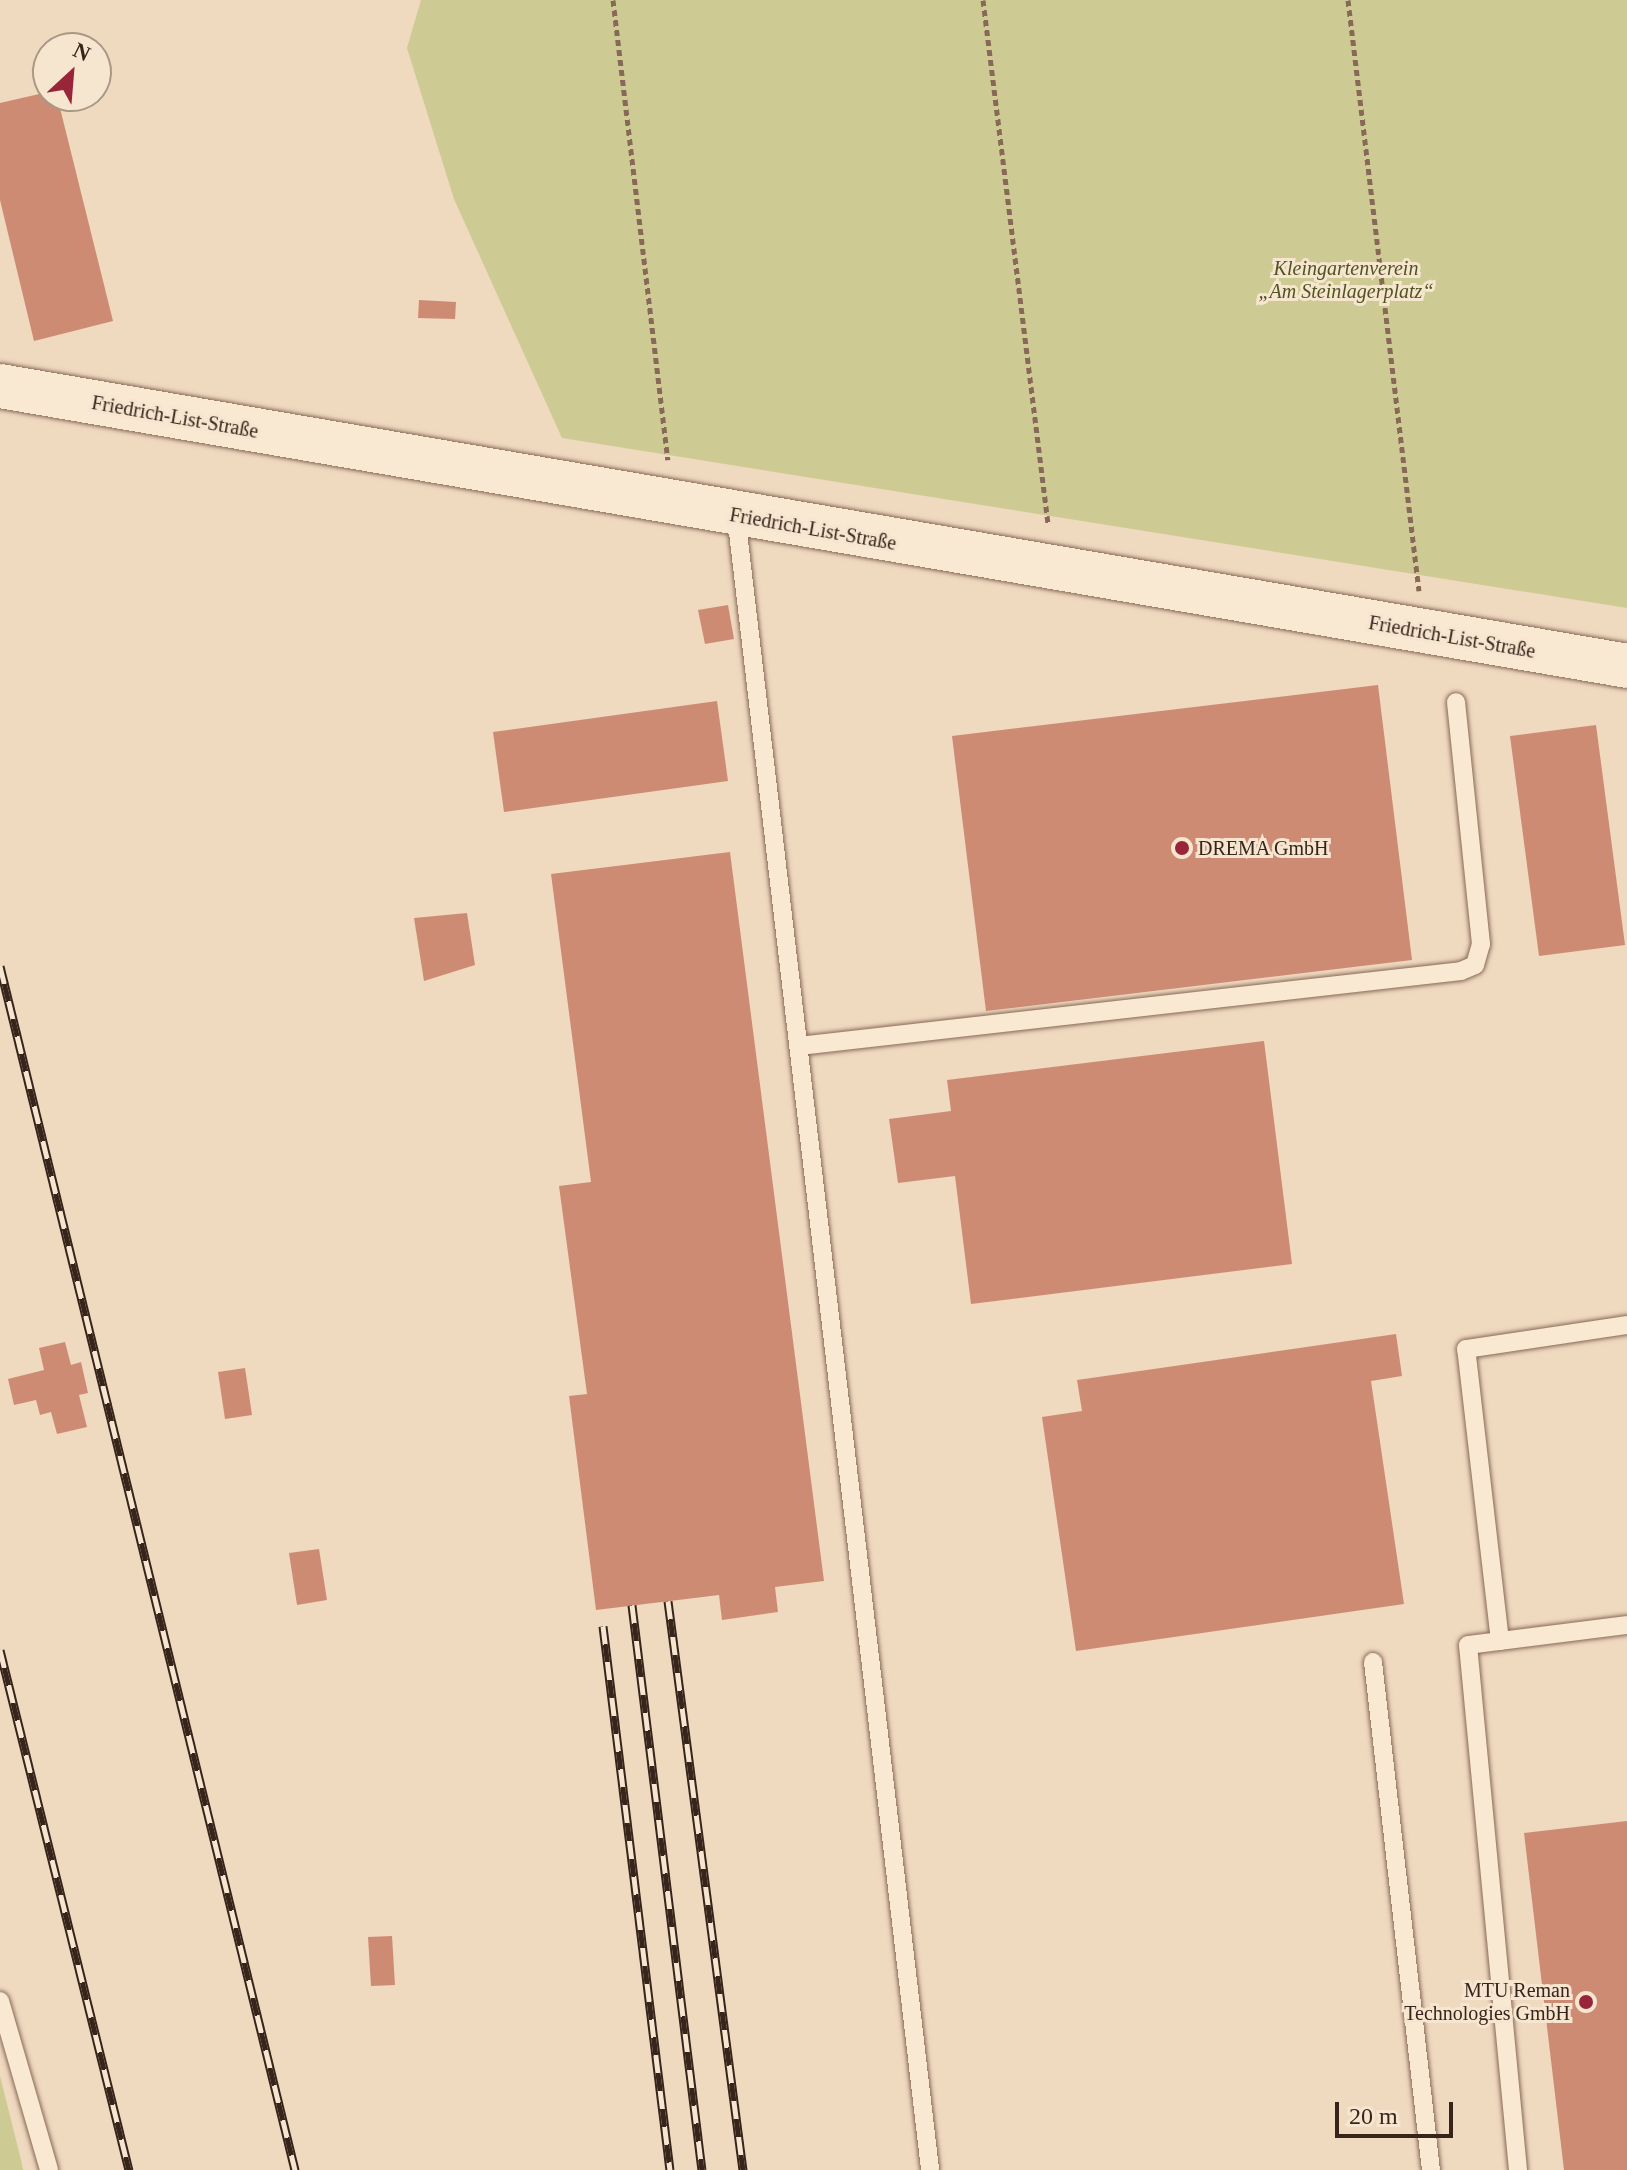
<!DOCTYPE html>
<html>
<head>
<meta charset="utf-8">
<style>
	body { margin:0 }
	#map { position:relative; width:1627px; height:2170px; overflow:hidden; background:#efd9bf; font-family:"Times New Roman",serif }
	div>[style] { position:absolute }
	.green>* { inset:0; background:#cdcb93 }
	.building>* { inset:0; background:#ce8b74 }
	.path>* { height:5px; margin-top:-2.5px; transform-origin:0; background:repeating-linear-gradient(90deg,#886957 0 6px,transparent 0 10px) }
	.roads { filter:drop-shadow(0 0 2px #886957) drop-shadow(0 0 2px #886957) }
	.lane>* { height:18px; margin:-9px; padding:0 9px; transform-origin:9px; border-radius:9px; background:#f9e8d2 }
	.secondary>* { height:44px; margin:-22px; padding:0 22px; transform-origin:22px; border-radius:22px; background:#f9e8d2 }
	.rail>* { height:9px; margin-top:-4.5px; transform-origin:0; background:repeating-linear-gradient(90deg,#f6e5cf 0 18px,#37251c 0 36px); box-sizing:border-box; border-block:2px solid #37251c }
	.dots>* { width:22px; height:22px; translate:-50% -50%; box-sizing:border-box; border:4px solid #f6e5cf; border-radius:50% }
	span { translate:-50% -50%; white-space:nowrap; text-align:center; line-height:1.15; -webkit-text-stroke:6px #f6e5cf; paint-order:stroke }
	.park-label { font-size:20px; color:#4f5422; font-style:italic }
	.street-label { font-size:20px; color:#37251c }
	.poi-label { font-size:20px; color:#37251c }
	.left { translate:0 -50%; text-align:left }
	.right { translate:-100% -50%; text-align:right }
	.north { position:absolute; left:32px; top:32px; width:80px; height:80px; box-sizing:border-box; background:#f6e5cf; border:2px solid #aa9887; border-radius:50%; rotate:26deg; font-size:22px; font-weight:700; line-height:32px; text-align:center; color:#37251c }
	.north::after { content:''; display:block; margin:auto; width:28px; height:36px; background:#982638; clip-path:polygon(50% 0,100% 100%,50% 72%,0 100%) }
	.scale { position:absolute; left:1335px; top:2102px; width:118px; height:36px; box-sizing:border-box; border:4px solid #37251c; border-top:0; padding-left:10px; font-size:24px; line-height:28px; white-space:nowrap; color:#37251c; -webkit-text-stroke:6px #f6e5cf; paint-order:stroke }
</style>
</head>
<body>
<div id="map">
	<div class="green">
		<i style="clip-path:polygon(421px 0,1627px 0,1627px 608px,562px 438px,454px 199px,407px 48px)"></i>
		<i style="clip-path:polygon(0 2076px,21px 2160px,23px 2170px,0 2170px)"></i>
	</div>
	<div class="building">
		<i style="clip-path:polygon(48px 92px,57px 96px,113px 321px,34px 341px,0 200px,0 103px)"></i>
		<i style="clip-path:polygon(419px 300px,456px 302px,455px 319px,418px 318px)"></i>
		<i style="clip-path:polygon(728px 605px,734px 639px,705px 644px,698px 610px)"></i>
		<i style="clip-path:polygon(1378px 685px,1412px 960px,986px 1011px,952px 736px)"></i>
		<i style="clip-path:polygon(717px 701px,728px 781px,504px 812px,493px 732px)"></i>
		<i style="clip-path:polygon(1596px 725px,1625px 945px,1539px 956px,1510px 736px)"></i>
		<i style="clip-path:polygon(730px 852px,824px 1581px,775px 1587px,778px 1612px,722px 1620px,719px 1595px,596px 1610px,569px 1396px,587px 1394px,559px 1186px,591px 1182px,551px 874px)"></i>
		<i style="clip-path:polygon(467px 913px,475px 965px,424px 981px,414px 918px)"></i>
		<i style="clip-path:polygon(1264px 1041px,1292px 1264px,971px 1304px,955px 1176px,898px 1183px,889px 1119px,951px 1111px,947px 1080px)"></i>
		<i style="clip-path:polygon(1396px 1334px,1402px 1376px,1371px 1381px,1404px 1604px,1076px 1651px,1042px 1417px,1082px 1411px,1077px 1380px)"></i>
		<i style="clip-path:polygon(65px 1342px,71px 1365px,81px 1362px,88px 1393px,79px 1395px,87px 1427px,57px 1434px,51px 1412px,40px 1415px,36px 1400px,14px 1405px,8px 1379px,44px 1370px,39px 1348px)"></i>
		<i style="clip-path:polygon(245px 1368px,252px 1415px,225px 1419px,218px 1372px)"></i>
		<i style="clip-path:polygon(319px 1549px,327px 1600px,297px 1605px,289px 1553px)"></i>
		<i style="clip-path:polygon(1627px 1821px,1627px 2170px,1564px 2170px,1524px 1833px)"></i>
		<i style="clip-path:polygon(392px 1936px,395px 1985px,371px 1986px,368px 1937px)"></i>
	</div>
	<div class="path">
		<i style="left:613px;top:0;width:463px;rotate:83.2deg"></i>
		<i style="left:983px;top:0;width:527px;rotate:82.92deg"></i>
		<i style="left:1348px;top:0;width:595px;rotate:83.15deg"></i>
	</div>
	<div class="roads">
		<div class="lane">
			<i style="left:736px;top:515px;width:1666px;rotate:83.31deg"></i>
			<i style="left:799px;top:1046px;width:666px;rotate:-6.46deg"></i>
			<i style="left:1461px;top:971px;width:15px;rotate:-23deg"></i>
			<i style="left:1475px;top:965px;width:22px;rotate:-74deg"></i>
			<i style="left:1481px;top:944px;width:243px;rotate:-95.9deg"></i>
			<i style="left:1500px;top:1641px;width:294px;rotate:-96.6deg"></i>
			<i style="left:1466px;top:1349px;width:163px;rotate:-8.5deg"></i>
			<i style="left:1373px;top:1662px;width:511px;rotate:83.49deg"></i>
			<i style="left:0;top:2001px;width:176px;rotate:73.8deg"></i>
			<i style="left:1518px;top:2170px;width:527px;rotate:-95.44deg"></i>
			<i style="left:1468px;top:1645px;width:160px;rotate:-7.2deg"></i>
		</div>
		<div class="secondary">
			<i style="left:0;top:386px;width:1651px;rotate:9.76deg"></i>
		</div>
	</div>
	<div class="rail">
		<i style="left:0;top:966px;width:1240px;rotate:76.23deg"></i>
		<i style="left:668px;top:1601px;width:574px;rotate:82.49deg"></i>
		<i style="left:632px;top:1605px;width:569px;rotate:82.94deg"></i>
		<i style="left:603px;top:1626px;width:548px;rotate:82.98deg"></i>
		<i style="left:0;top:1650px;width:536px;rotate:76.07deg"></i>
	</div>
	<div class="dots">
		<i style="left:1182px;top:848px;background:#982638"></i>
		<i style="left:1586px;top:2002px;background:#982638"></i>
	</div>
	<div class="park-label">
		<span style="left:1346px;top:280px">Kleingartenverein<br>„Am Steinlagerplatz“</span>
	</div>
	<div class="street-label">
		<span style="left:175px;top:417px;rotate:10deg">Friedrich-List-Straße</span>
		<span style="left:813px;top:529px;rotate:10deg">Friedrich-List-Straße</span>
		<span style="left:1452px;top:637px;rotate:10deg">Friedrich-List-Straße</span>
	</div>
	<div class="poi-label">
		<span class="left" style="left:1198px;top:848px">DREMA GmbH</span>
		<span class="right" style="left:1570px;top:2002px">MTU Reman<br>Technologies GmbH</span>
	</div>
	<div class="north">N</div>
	<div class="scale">20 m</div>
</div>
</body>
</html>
